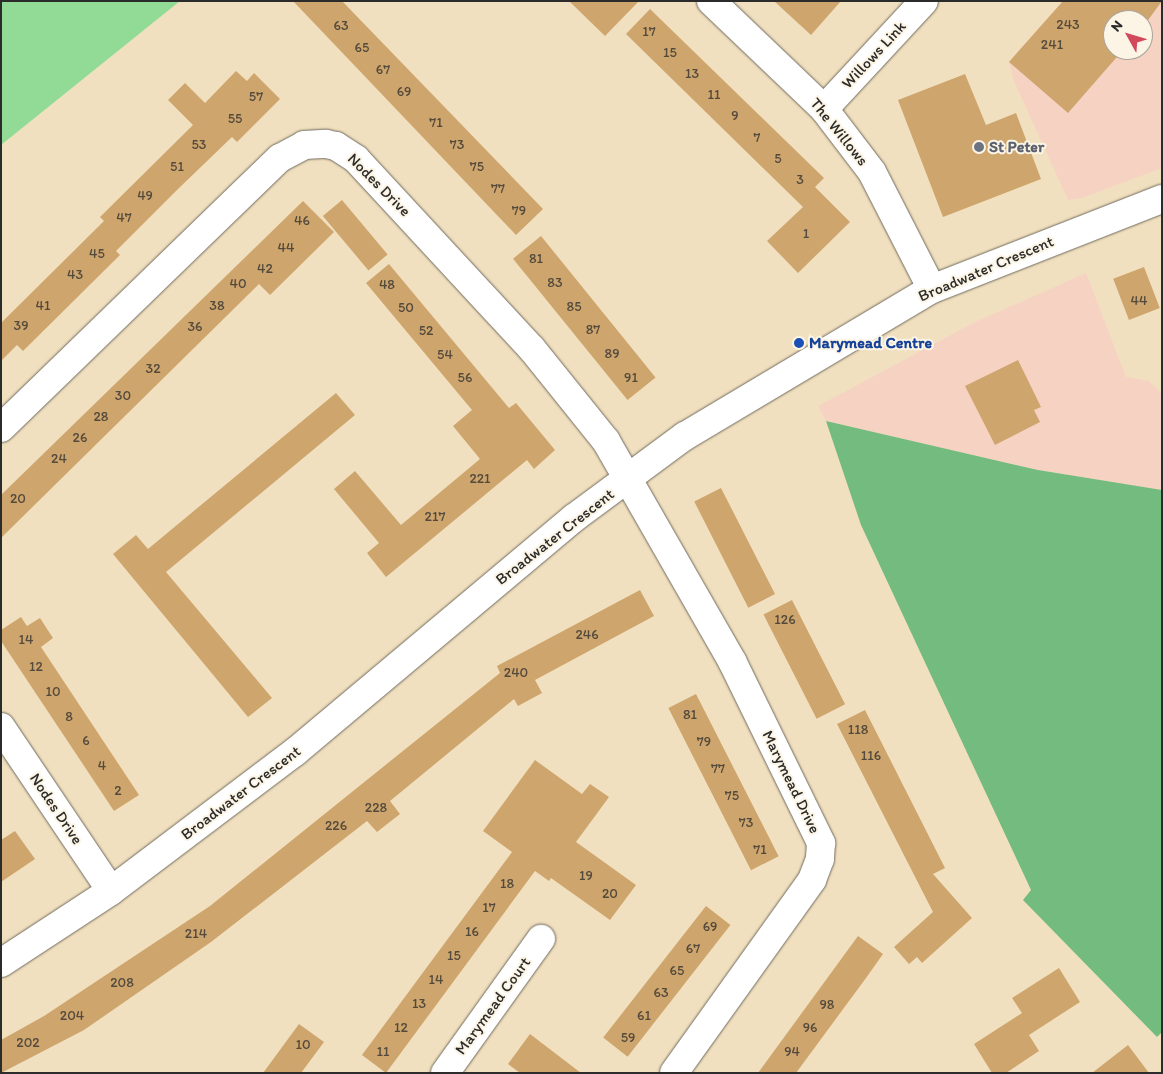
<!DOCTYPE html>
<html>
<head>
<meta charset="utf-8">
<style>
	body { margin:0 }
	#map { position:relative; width:1163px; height:1074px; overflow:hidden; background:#f1e0bf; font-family:Itim,sans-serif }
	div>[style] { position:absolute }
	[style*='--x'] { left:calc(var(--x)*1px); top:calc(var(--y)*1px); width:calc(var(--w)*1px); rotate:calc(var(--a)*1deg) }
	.built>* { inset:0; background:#f6d2c3 }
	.green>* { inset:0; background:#91db96 }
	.forest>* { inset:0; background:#74bb7f }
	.building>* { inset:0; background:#cea56d; transform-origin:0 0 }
	.roads { filter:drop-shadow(0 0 1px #706a5f) drop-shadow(0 0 1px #706a5f) }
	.street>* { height:28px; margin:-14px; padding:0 14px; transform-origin:14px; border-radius:14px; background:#fff }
	.secondary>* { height:28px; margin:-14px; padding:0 14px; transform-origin:14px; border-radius:14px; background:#fff }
	.dots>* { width:14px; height:14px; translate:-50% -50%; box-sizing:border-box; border:2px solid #fcf5e5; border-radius:50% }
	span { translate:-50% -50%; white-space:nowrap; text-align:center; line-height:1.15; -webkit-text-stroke:4px #fcf5e5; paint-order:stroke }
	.number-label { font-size:14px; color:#544a3c }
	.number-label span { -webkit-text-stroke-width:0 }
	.street-label { font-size:16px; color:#2b2b2b }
	.worship-label { font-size:16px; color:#5b616d; font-weight:700 }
	.left { translate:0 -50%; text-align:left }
	.transit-label { font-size:16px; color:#164399; font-weight:700 }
	.frame { position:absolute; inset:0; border:2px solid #2b2b2b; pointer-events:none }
	.north { position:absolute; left:1103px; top:10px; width:50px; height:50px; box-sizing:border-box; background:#fcf5e5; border:1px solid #a8a49b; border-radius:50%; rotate:309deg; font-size:14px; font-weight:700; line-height:20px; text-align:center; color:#2b2b2b }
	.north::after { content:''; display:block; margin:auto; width:18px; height:22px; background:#d1495b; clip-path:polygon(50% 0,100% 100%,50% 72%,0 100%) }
</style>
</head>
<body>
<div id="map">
	<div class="built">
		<div style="clip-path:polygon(evenodd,1063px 1px,1162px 1px,1162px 168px,1082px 198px,1068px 200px,1014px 81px,1009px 62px,1063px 1px,1113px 20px,1143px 20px,1143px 50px,1113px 50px,1113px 20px)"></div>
		<div style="clip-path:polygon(1086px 273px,1126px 377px,1149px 381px,1162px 394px,1162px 490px,1038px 470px,826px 421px,818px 406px,973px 323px)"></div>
	</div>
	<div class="green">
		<div style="clip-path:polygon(1px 1px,180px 1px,1px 145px)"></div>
	</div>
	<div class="forest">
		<div style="clip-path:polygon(826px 421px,1038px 470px,1162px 490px,1162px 1032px,1157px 1037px,1023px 900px,1031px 890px,861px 525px)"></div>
	</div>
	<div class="building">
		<div style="clip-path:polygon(293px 1px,342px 1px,543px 209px,516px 235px)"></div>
		<div style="clip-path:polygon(569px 1px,639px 1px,605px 36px)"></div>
		<div style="clip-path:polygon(774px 1px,841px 1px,811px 35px)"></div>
		<div style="clip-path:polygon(1063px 1px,1162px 1px,1143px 27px,1143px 20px,1113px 20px,1113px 50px,1123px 50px,1068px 113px,1009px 62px)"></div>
		<div style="clip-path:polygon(650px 9px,824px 178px,815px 187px,850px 222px,798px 273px,767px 241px,803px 207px,626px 34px)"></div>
		<div style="clip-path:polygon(236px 71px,247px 81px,254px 73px,280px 99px,237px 142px,232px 137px,178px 189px,116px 251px,120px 255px,23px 351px,17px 345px,1px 361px,1px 323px,104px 221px,100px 217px,193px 125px,168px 100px,185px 83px,205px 103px)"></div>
		<div style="clip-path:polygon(965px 74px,986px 125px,1016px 113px,1041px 179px,943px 217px,898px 100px)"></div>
		<div style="left:342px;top:200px;width:71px;height:25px;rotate:50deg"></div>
		<div style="clip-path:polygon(303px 201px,334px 232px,270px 295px,259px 284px,1px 538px,1px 495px)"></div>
		<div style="left:541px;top:236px;width:182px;height:36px;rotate:51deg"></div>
		<div style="clip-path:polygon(389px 264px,509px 408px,516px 403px,555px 450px,534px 469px,527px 460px,386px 577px,367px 553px,379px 543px,334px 489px,355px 471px,401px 525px,480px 459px,453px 426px,472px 410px,366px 283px)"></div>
		<div style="left:1144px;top:267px;width:44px;height:33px;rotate:69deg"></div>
		<div style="clip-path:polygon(1018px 360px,1041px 407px,1034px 410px,1040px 422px,995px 445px,965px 386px)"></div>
		<div style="clip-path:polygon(336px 393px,355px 415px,166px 572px,272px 698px,248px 717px,113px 554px,136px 535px,148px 549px)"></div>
		<div style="left:721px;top:488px;width:119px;height:30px;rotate:63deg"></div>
		<div style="clip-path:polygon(640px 590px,654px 616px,535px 680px,542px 693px,518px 706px,514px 699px,390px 801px,400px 814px,377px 832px,367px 821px,211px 942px,84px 1030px,1px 1073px,1px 1040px,44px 1016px,210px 906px,500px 673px,497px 666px)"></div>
		<div style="left:792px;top:600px;width:117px;height:32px;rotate:63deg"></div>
		<div style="clip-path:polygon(21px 617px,27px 626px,40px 618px,53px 638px,41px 647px,139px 795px,114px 811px,1px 641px,1px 630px)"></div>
		<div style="left:696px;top:694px;width:182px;height:31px;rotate:63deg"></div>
		<div style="clip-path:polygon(865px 710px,945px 868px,933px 874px,972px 918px,922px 963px,917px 957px,909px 964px,894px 947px,933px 912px,837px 724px)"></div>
		<div style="clip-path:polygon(535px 760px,582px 794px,590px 784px,609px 797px,576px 842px,636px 885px,610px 920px,551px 878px,549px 881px,535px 871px,386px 1073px,362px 1055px,512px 852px,483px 831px)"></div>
		<div style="clip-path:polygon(15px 831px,35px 859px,1px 882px,1px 840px)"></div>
		<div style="left:706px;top:906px;width:31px;height:167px;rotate:38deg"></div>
		<div style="clip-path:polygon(858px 936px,883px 954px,866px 978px,796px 1073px,758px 1073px)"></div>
		<div style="clip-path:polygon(1059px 968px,1080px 1002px,1029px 1035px,1039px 1051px,1006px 1073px,992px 1073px,974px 1044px,1022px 1013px,1012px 998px)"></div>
		<div style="clip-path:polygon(299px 1024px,324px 1042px,301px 1073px,263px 1073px)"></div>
		<div style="clip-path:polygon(530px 1034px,581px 1073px,520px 1073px,508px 1064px)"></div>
		<div style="clip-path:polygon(1128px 1045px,1149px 1073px,1092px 1073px)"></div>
	</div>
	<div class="roads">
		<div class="street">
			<div style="--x:711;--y:1;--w:156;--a:43.7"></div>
			<div style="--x:824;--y:109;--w:79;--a:52.7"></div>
			<div style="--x:872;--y:172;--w:131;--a:62.9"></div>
			<div style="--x:824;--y:109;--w:147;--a:-47.2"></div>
			<div style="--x:1;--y:428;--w:388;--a:-44.1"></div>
			<div style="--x:280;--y:158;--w:27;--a:-28"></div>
			<div style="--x:304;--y:145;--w:22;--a:-3"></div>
			<div style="--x:326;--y:144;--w:10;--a:11"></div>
			<div style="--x:336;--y:146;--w:24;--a:33"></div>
			<div style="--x:356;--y:159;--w:259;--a:47.2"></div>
			<div style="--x:532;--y:349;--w:118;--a:51.2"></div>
			<div style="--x:606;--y:441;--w:254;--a:60.2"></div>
			<div style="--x:732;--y:661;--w:203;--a:63.9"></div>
			<div style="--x:821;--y:843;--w:16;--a:94"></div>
			<div style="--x:820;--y:859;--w:22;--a:111"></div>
			<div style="--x:812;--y:880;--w:237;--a:125.6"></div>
			<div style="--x:1;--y:727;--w:197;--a:56.1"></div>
			<div style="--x:445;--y:1073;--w:165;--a:-54.4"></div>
		</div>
		<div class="secondary">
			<div style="--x:1;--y:963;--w:131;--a:-33.2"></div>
			<div style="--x:111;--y:891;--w:231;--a:-37.1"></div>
			<div style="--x:295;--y:752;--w:364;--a:-40"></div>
			<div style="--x:574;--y:518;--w:138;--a:-36.5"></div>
			<div style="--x:685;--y:436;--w:287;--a:-30.8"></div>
			<div style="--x:932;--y:289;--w:247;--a:-21.4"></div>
		</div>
	</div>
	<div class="dots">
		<div style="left:979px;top:147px;background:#6b7280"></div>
		<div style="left:799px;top:343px;background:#1a4fb4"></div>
	</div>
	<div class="number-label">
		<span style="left:1068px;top:25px">243</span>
		<span style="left:341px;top:26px">63</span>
		<span style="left:649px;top:32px">17</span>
		<span style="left:1052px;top:45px">241</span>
		<span style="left:362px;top:48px">65</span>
		<span style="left:670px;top:53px">15</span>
		<span style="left:383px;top:70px">67</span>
		<span style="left:692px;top:74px">13</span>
		<span style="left:404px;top:92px">69</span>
		<span style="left:714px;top:95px">11</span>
		<span style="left:256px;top:97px">57</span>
		<span style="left:735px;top:116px">9</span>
		<span style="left:235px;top:119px">55</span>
		<span style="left:436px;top:123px">71</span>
		<span style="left:757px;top:138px">7</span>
		<span style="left:199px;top:145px">53</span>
		<span style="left:457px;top:145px">73</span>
		<span style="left:778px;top:159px">5</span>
		<span style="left:177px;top:167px">51</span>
		<span style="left:477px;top:167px">75</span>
		<span style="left:800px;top:180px">3</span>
		<span style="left:498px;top:189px">77</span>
		<span style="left:145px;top:196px">49</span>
		<span style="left:519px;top:211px">79</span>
		<span style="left:124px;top:218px">47</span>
		<span style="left:302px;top:221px">46</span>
		<span style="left:806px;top:234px">1</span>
		<span style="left:286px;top:248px">44</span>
		<span style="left:97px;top:254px">45</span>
		<span style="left:536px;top:259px">81</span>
		<span style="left:265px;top:269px">42</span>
		<span style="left:75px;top:275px">43</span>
		<span style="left:555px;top:283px">83</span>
		<span style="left:238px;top:284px">40</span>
		<span style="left:387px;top:285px">48</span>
		<span style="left:1139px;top:301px">44</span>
		<span style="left:43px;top:306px">41</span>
		<span style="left:217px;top:306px">38</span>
		<span style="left:574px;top:307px">85</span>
		<span style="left:406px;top:308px">50</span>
		<span style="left:21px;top:326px">39</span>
		<span style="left:195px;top:327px">36</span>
		<span style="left:593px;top:330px">87</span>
		<span style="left:426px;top:331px">52</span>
		<span style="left:612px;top:354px">89</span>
		<span style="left:445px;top:355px">54</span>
		<span style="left:153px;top:369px">32</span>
		<span style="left:465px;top:378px">56</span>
		<span style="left:631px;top:378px">91</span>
		<span style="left:123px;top:396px">30</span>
		<span style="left:101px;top:417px">28</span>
		<span style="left:80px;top:438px">26</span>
		<span style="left:59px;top:459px">24</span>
		<span style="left:480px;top:479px">221</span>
		<span style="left:18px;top:499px">20</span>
		<span style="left:435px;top:517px">217</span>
		<span style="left:785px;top:620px">126</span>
		<span style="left:587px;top:635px">246</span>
		<span style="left:26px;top:640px">14</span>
		<span style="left:36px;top:667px">12</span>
		<span style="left:516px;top:673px">240</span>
		<span style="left:53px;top:692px">10</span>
		<span style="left:690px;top:715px">81</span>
		<span style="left:69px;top:717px">8</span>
		<span style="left:858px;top:730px">118</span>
		<span style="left:86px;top:741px">6</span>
		<span style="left:704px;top:742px">79</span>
		<span style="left:871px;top:756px">116</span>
		<span style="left:102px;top:766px">4</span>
		<span style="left:718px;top:769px">77</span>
		<span style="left:118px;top:791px">2</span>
		<span style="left:732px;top:796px">75</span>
		<span style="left:376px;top:808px">228</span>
		<span style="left:746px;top:823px">73</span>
		<span style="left:336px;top:826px">226</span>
		<span style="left:760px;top:850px">71</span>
		<span style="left:586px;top:876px">19</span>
		<span style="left:507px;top:884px">18</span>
		<span style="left:610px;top:894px">20</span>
		<span style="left:489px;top:908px">17</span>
		<span style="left:710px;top:927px">69</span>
		<span style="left:472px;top:932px">16</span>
		<span style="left:196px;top:934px">214</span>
		<span style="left:693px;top:949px">67</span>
		<span style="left:454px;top:956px">15</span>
		<span style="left:677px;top:971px">65</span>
		<span style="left:436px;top:980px">14</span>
		<span style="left:122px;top:983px">208</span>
		<span style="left:661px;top:993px">63</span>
		<span style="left:419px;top:1004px">13</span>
		<span style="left:827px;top:1005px">98</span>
		<span style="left:72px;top:1016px">204</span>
		<span style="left:644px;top:1016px">61</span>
		<span style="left:401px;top:1028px">12</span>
		<span style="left:810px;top:1028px">96</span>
		<span style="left:628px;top:1038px">59</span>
		<span style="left:28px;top:1043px">202</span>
		<span style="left:303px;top:1045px">10</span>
		<span style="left:383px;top:1052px">11</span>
		<span style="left:792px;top:1052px">94</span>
	</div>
	<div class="street-label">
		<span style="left:874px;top:55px;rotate:-47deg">Willows Link</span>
		<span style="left:839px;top:132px;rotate:51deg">The Willows</span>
		<span style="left:379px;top:185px;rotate:45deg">Nodes Drive</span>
		<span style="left:986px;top:269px;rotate:-23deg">Broadwater Crescent</span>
		<span style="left:555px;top:537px;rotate:-38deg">Broadwater Crescent</span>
		<span style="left:791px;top:782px;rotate:64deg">Marymead Drive</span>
		<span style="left:241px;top:793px;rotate:-37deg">Broadwater Crescent</span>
		<span style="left:56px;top:809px;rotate:56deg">Nodes Drive</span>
		<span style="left:493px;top:1006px;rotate:-54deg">Marymead Court</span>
	</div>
	<div class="worship-label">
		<span class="left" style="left:989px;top:147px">St Peter</span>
	</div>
	<div class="transit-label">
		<span class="left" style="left:809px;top:343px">Marymead Centre</span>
	</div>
	<div class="frame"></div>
	<div class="north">N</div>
</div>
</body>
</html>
